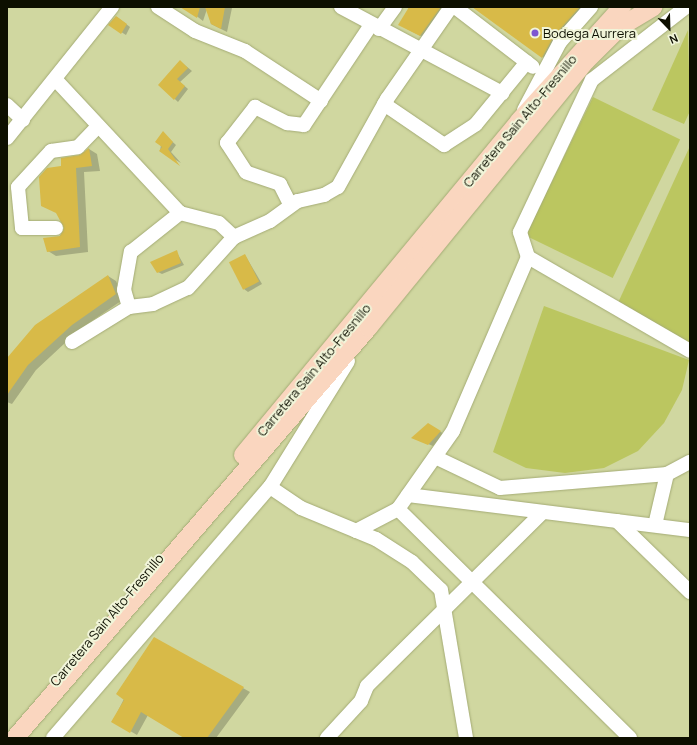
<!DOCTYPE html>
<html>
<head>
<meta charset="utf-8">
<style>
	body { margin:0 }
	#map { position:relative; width:697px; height:745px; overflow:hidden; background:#d0d7a0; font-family:Manrope,sans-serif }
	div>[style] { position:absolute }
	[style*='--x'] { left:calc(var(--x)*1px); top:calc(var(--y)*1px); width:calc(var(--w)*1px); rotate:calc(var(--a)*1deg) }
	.green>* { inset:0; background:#bbc660; transform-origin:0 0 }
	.shadow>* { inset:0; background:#0003 }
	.building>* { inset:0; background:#d8ba48; transform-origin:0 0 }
	.roads { filter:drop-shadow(0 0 1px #a4ab75) drop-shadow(0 0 1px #a4ab75) }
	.minor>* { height:14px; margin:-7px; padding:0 7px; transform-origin:7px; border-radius:7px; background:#fff }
	.major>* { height:18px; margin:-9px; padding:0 9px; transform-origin:9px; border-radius:9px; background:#fad6bf }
	.dots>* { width:11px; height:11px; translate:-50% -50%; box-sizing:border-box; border:2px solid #f1f5d9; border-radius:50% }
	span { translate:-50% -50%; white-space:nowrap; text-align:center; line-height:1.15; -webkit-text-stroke:4px #f1f5d9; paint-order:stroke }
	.poi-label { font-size:13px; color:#0d0f00 }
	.left { translate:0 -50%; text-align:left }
	.street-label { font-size:13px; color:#0d0f00 }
	.frame { position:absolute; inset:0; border:8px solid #0d0f00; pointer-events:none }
	.north { position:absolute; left:649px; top:8px; width:40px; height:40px; -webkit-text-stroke:3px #f1f5d9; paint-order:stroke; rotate:157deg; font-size:11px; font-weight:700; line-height:16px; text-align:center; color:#0d0f00 }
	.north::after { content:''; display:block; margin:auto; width:14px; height:18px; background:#0d0f00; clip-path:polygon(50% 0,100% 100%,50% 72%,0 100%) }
</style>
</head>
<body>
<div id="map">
	<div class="green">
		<div style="clip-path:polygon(688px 30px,690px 111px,684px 124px,652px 110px)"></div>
		<div style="left:593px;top:97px;width:97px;height:154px;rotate:26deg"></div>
		<div style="clip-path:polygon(690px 146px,690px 345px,617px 305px)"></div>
		<div style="clip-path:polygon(544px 306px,689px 360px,682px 390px,664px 423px,638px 451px,604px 468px,565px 473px,526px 468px,493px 452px)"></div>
	</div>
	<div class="shadow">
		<div style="clip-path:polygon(185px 7px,232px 8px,227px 32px,211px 24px,207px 9px,203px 21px)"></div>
		<div style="clip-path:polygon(410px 7px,452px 7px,429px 40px,407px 29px)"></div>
		<div style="clip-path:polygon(474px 7px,589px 7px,550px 62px)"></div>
		<div style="clip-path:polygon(117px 17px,130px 27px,126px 35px,110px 25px)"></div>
		<div style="clip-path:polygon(180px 61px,192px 71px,180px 82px,188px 89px,178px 102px,160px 85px)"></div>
		<div style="clip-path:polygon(163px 133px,176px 145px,171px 152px,181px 163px,160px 151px)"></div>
		<div style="clip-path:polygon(89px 149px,97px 154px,100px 171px,84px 172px,88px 252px,56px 256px,48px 251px,66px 228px,62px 167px)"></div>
		<div style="clip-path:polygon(176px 251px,184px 265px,162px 274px,158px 272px)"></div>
		<div style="clip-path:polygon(245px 255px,262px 284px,248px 292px,244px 289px)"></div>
		<div style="clip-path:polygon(108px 276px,116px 281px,124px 299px,80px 329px,36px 370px,12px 404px,7px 402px,7px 360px)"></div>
		<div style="clip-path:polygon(428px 424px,444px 434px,433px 446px,416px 439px)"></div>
		<div style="clip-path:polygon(154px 638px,250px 692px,216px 738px,186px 738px,148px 715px,137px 735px,113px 721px)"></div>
	</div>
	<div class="building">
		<div style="clip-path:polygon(180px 7px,200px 7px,197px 18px)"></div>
		<div style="clip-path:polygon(205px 7px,225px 7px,221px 29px,211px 24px)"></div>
		<div style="clip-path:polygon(409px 7px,441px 7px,420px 36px,398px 25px)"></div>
		<div style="clip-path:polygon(472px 7px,580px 7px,554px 36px,542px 58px)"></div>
		<div style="clip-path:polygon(116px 16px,127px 24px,121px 34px,108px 25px)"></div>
		<div style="clip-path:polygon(180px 60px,188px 68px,177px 79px,185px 86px,174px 100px,158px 85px)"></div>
		<div style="clip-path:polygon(163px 131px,173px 142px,168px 149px,180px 166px,159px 151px,162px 147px,155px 142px)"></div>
		<div style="clip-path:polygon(89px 148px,92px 166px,76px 168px,80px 247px,47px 252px,43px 238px,60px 236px,64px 228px,56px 213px,41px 206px,39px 177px,47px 168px,61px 166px,61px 158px,80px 155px)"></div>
		<div style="clip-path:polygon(177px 250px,181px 263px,157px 273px,150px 262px)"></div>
		<div style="left:245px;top:254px;width:31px;height:18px;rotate:63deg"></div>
		<div style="clip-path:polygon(108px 275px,116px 294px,72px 325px,28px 365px,7px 395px,7px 358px,35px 325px)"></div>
		<div style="clip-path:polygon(428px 423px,441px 431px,428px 445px,411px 438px)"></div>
		<div style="clip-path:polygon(154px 637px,244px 687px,207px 738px,184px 738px,141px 712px,130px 733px,111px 722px,124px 700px,116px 694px)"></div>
	</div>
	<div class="roads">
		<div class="minor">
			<div style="--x:158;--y:7;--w:44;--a:33"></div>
			<div style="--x:195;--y:31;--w:54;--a:21.8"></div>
			<div style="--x:245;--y:51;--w:91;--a:33.3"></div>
			<div style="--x:341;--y:7;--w:183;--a:28.1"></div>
			<div style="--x:455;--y:7;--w:98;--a:37.6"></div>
			<div style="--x:379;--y:29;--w:27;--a:-54"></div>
			<div style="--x:55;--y:79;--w:183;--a:47"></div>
			<div style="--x:180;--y:213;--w:40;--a:14.4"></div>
			<div style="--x:219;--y:223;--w:21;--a:43"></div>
			<div style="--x:384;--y:104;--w:73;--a:34.3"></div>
			<div style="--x:444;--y:145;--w:38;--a:-33"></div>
			<div style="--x:476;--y:124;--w:80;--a:-50.6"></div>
			<div style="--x:7;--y:105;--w:22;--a:43"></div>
			<div style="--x:524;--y:110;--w:77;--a:-62.1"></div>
			<div style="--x:560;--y:42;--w:47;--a:-48.5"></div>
			<div style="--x:7;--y:138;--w:168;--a:-51.3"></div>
			<div style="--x:290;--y:204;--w:22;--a:-117"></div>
			<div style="--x:280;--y:184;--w:36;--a:-161"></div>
			<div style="--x:246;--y:172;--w:35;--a:-123"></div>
			<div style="--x:227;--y:143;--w:46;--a:-52.1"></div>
			<div style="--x:255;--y:107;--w:36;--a:27"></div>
			<div style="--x:287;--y:123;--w:17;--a:7"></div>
			<div style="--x:304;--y:125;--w:120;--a:-56.2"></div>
			<div style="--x:56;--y:228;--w:34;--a:180"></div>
			<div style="--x:22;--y:228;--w:41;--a:-95.6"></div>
			<div style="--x:18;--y:187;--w:49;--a:-47.5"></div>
			<div style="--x:51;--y:151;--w:27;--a:-8"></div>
			<div style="--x:78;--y:147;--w:29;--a:-46"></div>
			<div style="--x:528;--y:257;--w:187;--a:30.1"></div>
			<div style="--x:129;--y:307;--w:18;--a:-106"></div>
			<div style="--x:124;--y:290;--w:39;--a:-80"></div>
			<div style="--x:131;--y:252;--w:63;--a:-38.5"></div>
			<div style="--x:72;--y:342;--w:67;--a:-31.6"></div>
			<div style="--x:129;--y:307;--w:24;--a:-7"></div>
			<div style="--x:153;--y:304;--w:38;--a:-25"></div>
			<div style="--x:188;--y:288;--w:69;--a:-48"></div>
			<div style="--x:234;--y:237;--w:39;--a:-24"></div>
			<div style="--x:270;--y:221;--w:34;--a:-36"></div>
			<div style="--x:298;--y:201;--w:27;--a:-13"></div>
			<div style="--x:324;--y:195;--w:16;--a:-30"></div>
			<div style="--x:338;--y:187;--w:101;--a:-60.9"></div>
			<div style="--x:387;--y:99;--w:112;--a:-55.2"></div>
			<div style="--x:435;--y:457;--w:72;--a:25.5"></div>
			<div style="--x:500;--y:488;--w:168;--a:-4.8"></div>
			<div style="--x:270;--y:487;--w:37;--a:34"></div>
			<div style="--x:301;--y:508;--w:81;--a:22.5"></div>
			<div style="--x:376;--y:539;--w:43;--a:32.6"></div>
			<div style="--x:412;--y:562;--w:40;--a:44"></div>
			<div style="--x:441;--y:590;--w:150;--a:80.4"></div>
			<div style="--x:408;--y:495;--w:284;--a:7.1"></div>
			<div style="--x:398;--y:509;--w:326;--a:44.6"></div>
			<div style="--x:617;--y:521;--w:102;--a:44.2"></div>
			<div style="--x:655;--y:525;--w:52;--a:-76.8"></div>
			<div style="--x:667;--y:474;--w:26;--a:-28"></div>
			<div style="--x:356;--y:531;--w:47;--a:-27.6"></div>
			<div style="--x:398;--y:509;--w:95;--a:-54.8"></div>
			<div style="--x:453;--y:431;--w:189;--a:-66.7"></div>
			<div style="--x:528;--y:257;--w:26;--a:-108"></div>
			<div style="--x:520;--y:232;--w:168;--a:-64.7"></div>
			<div style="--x:592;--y:80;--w:119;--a:-37.8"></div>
			<div style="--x:53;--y:738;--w:332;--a:-49.2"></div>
			<div style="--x:270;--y:487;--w:148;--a:-58.2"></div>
			<div style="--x:327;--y:738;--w:50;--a:-47.4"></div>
			<div style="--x:361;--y:701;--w:16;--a:-68"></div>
			<div style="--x:367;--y:686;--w:247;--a:-44.7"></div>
		</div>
		<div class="major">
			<div style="--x:243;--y:455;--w:433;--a:-50.4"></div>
			<div style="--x:519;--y:121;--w:154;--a:-47.9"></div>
			<div style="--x:15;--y:738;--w:541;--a:-49.27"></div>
			<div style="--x:368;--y:328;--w:345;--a:-50.8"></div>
			<div style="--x:586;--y:61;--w:48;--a:-45"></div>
			<div style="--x:620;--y:27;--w:39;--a:-31"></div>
		</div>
	</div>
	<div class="dots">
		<div style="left:535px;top:33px;background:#7d57d0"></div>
	</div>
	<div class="poi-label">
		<span class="left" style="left:543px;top:33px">Bodega Aurrera</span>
	</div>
	<div class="street-label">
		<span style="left:520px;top:121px;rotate:-50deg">Carretera Sain Alto-Fresnillo</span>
		<span style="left:314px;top:370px;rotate:-50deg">Carretera Sain Alto-Fresnillo</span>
		<span style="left:107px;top:620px;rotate:-50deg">Carretera Sain Alto-Fresnillo</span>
	</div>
	<div class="frame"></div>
	<div class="north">N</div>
</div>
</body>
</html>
